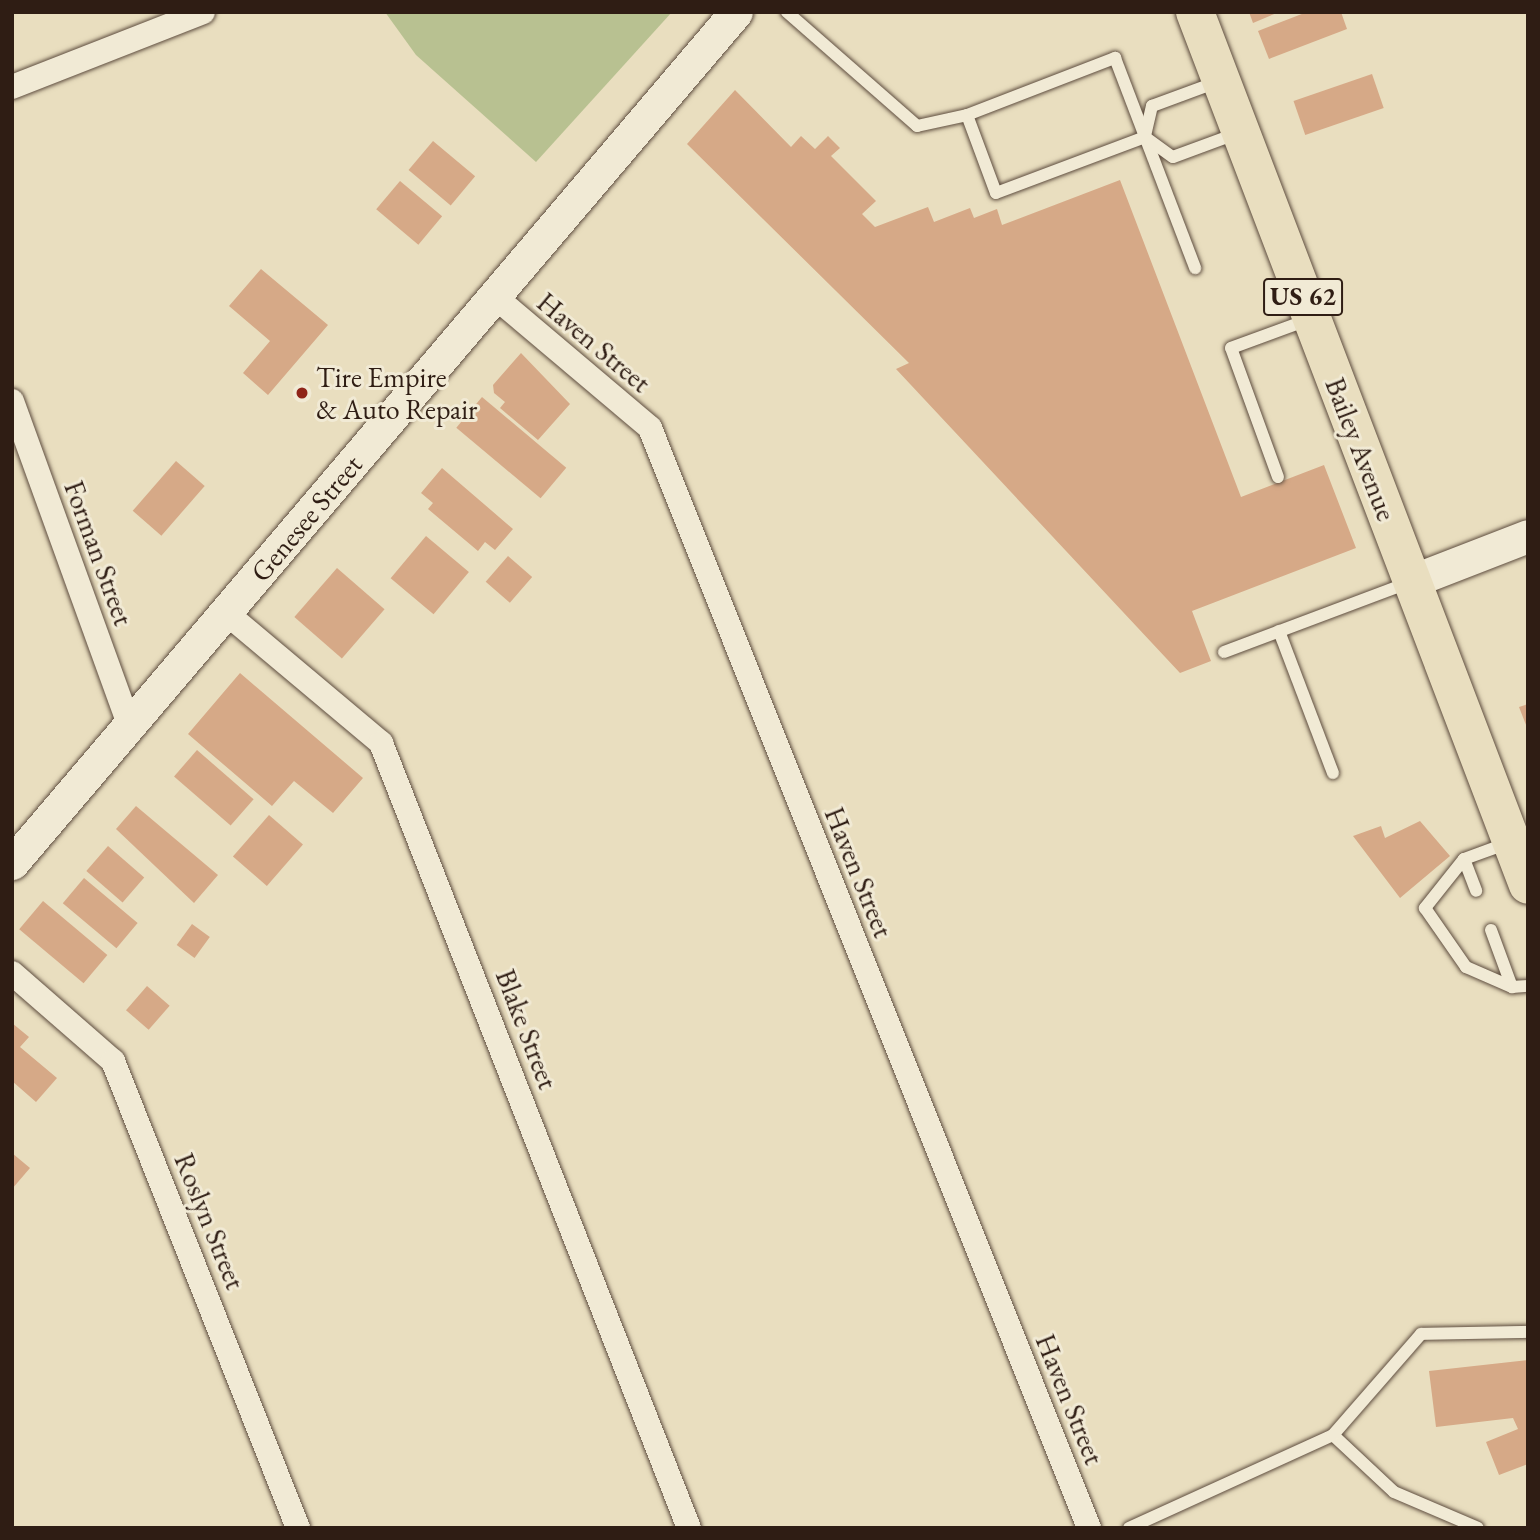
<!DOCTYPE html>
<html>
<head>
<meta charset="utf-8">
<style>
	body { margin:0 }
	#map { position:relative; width:1540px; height:1540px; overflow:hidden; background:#e9debf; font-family:"EB Garamond",serif }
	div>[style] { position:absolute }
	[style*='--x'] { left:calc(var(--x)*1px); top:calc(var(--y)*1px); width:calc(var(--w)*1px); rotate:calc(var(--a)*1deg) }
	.green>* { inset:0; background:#b8c191 }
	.building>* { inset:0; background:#d6a987; transform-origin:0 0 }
	.roads { filter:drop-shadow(0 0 2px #5e4d3f) drop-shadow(0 0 2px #5e4d3f) }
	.lane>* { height:12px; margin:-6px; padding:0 6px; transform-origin:6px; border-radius:6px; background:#f1ead5 }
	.street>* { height:24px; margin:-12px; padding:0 12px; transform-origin:12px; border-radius:12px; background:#f1ead5 }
	.secondary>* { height:33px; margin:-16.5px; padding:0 16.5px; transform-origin:16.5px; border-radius:16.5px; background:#f1ead5 }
	.primary>* { height:38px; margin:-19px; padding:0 19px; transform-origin:19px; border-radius:19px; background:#e9debf }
	.dots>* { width:19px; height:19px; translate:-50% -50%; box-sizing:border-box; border:4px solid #f1ead5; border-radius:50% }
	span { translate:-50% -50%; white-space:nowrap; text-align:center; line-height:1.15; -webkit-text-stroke:6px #f1ead5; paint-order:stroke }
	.shield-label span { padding:2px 5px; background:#f1ead5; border:2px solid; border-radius:5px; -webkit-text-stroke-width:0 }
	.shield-label { font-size:26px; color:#2f1d14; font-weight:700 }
	.street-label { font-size:28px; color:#2f1d14 }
	.poi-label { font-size:28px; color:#2f1d14 }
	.left { translate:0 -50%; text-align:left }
	.frame { position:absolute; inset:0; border:14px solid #2f1d14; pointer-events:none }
</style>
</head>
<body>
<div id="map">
	<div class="green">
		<div style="clip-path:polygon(385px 12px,672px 12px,536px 162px,416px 55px)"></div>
	</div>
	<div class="building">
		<div style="clip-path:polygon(1249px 12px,1279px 12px,1253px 23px)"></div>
		<div style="clip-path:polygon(1307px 12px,1341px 12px,1347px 29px,1269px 59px,1258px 31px)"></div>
		<div style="left:1372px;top:74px;width:36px;height:83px;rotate:71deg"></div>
		<div style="clip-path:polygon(735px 90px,791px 147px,801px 136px,815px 149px,828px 136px,840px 148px,831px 156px,876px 201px,862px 214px,875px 227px,928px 207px,934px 222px,970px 208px,974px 218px,997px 209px,1002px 225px,1120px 180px,1241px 497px,1324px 465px,1356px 548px,1192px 611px,1211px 661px,1180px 673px,896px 369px,909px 363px,687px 144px)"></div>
		<div style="left:433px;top:141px;width:55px;height:38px;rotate:40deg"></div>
		<div style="left:400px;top:181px;width:55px;height:37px;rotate:40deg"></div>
		<div style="clip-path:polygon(261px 269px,328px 325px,268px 395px,243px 373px,270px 341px,229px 306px)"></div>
		<div style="clip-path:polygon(521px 353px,570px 404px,538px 440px,500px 408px,505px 402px,494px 393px,493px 385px)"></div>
		<div style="left:482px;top:397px;width:110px;height:40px;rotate:40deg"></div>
		<div style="left:176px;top:461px;width:38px;height:66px;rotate:41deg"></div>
		<div style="clip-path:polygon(442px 468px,513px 529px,495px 550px,485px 542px,478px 551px,428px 509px,433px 503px,421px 493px)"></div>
		<div style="left:426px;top:536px;width:56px;height:55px;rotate:40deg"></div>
		<div style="left:508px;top:556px;width:32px;height:34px;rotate:41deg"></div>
		<div style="left:337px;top:568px;width:63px;height:65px;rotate:41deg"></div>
		<div style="clip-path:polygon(240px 673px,363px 778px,333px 813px,294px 781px,272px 806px,188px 734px)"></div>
		<div style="clip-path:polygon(1528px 704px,1528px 730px,1519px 707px)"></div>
		<div style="left:197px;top:750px;width:75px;height:35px;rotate:41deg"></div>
		<div style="clip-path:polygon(136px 806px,218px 875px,194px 903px,116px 829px)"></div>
		<div style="left:269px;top:815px;width:45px;height:55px;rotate:41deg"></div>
		<div style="clip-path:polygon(1420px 821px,1450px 856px,1400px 898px,1353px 836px,1381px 826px,1385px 838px)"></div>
		<div style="left:108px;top:846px;width:48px;height:33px;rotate:41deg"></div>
		<div style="left:84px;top:878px;width:70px;height:33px;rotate:40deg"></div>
		<div style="left:43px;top:901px;width:84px;height:37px;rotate:40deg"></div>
		<div style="left:192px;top:924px;width:22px;height:26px;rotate:36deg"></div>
		<div style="left:147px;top:986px;width:30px;height:32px;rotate:41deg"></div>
		<div style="clip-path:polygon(12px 1023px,29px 1037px,20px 1047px,57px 1078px,36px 1102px,12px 1081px)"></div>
		<div style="clip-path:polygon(12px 1153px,30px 1168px,12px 1189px)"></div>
		<div style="clip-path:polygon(1528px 1360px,1528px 1464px,1499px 1475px,1486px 1442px,1518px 1429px,1513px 1418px,1436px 1427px,1429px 1371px)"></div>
	</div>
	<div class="roads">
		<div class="lane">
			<div style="--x:787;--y:12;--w:173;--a:41.2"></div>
			<div style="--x:917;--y:126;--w:51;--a:-12.4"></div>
			<div style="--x:967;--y:115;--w:159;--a:-21.1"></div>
			<div style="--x:1115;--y:58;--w:225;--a:69.1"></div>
			<div style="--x:967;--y:115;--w:83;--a:69.6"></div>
			<div style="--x:996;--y:193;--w:159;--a:-20.6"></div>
			<div style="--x:1145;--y:136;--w:31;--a:-77"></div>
			<div style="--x:1152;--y:106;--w:69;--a:-20.3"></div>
			<div style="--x:1145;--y:137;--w:34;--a:36"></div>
			<div style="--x:1173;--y:157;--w:69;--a:-20.3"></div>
			<div style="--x:1278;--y:477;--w:137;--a:-110"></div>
			<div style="--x:1231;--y:348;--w:81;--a:-20.2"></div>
			<div style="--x:1279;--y:631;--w:152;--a:69.2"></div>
			<div style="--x:1224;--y:652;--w:197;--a:-20.6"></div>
			<div style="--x:1508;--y:843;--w:47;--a:160"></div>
			<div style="--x:1464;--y:859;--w:63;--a:128.5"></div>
			<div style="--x:1425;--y:908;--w:72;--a:55.2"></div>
			<div style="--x:1466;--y:967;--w:50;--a:23.5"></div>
			<div style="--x:1512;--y:987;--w:16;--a:-4"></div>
			<div style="--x:1464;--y:859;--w:34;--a:69"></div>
			<div style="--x:1491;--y:930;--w:61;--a:69.8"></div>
			<div style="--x:1333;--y:1435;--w:83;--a:43.1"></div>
			<div style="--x:1394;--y:1492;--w:91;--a:23.2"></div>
			<div style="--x:1129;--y:1528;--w:224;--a:-24.5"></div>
			<div style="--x:1333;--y:1435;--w:134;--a:-48.9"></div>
			<div style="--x:1421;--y:1334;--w:107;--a:-1.1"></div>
		</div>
		<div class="street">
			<div style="--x:12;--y:87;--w:205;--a:-21.4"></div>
			<div style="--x:494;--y:296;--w:204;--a:40.2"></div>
			<div style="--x:650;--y:428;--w:1184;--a:68.24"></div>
			<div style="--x:12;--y:401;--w:344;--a:70.1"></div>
			<div style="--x:225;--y:612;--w:204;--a:40"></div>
			<div style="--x:381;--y:743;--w:843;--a:68.58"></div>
			<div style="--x:12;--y:973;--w:134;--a:41.1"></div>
			<div style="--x:113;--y:1061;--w:502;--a:68.39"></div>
		</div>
		<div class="secondary">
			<div style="--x:1412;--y:581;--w:124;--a:-21.2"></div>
			<div style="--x:12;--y:863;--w:1117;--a:-49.61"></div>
		</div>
		<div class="primary">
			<div style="--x:1195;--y:12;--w:934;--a:69.12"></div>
		</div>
	</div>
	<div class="dots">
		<div style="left:302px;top:393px;background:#8f2418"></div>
	</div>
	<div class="shield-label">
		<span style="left:1303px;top:297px">US 62</span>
	</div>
	<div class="street-label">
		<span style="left:594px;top:342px;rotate:40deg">Haven Street</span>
		<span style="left:1361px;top:449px;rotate:69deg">Bailey Avenue</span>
		<span style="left:306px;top:518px;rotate:-50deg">Genesee Street</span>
		<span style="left:99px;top:553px;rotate:70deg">Forman Street</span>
		<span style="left:859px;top:872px;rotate:68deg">Haven Street</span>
		<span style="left:527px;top:1029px;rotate:69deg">Blake Street</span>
		<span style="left:210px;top:1221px;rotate:68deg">Roslyn Street</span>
		<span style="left:1070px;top:1399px;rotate:68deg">Haven Street</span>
	</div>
	<div class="poi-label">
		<span class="left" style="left:316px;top:393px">Tire Empire<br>&amp; Auto Repair</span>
	</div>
	<div class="frame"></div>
</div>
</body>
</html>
